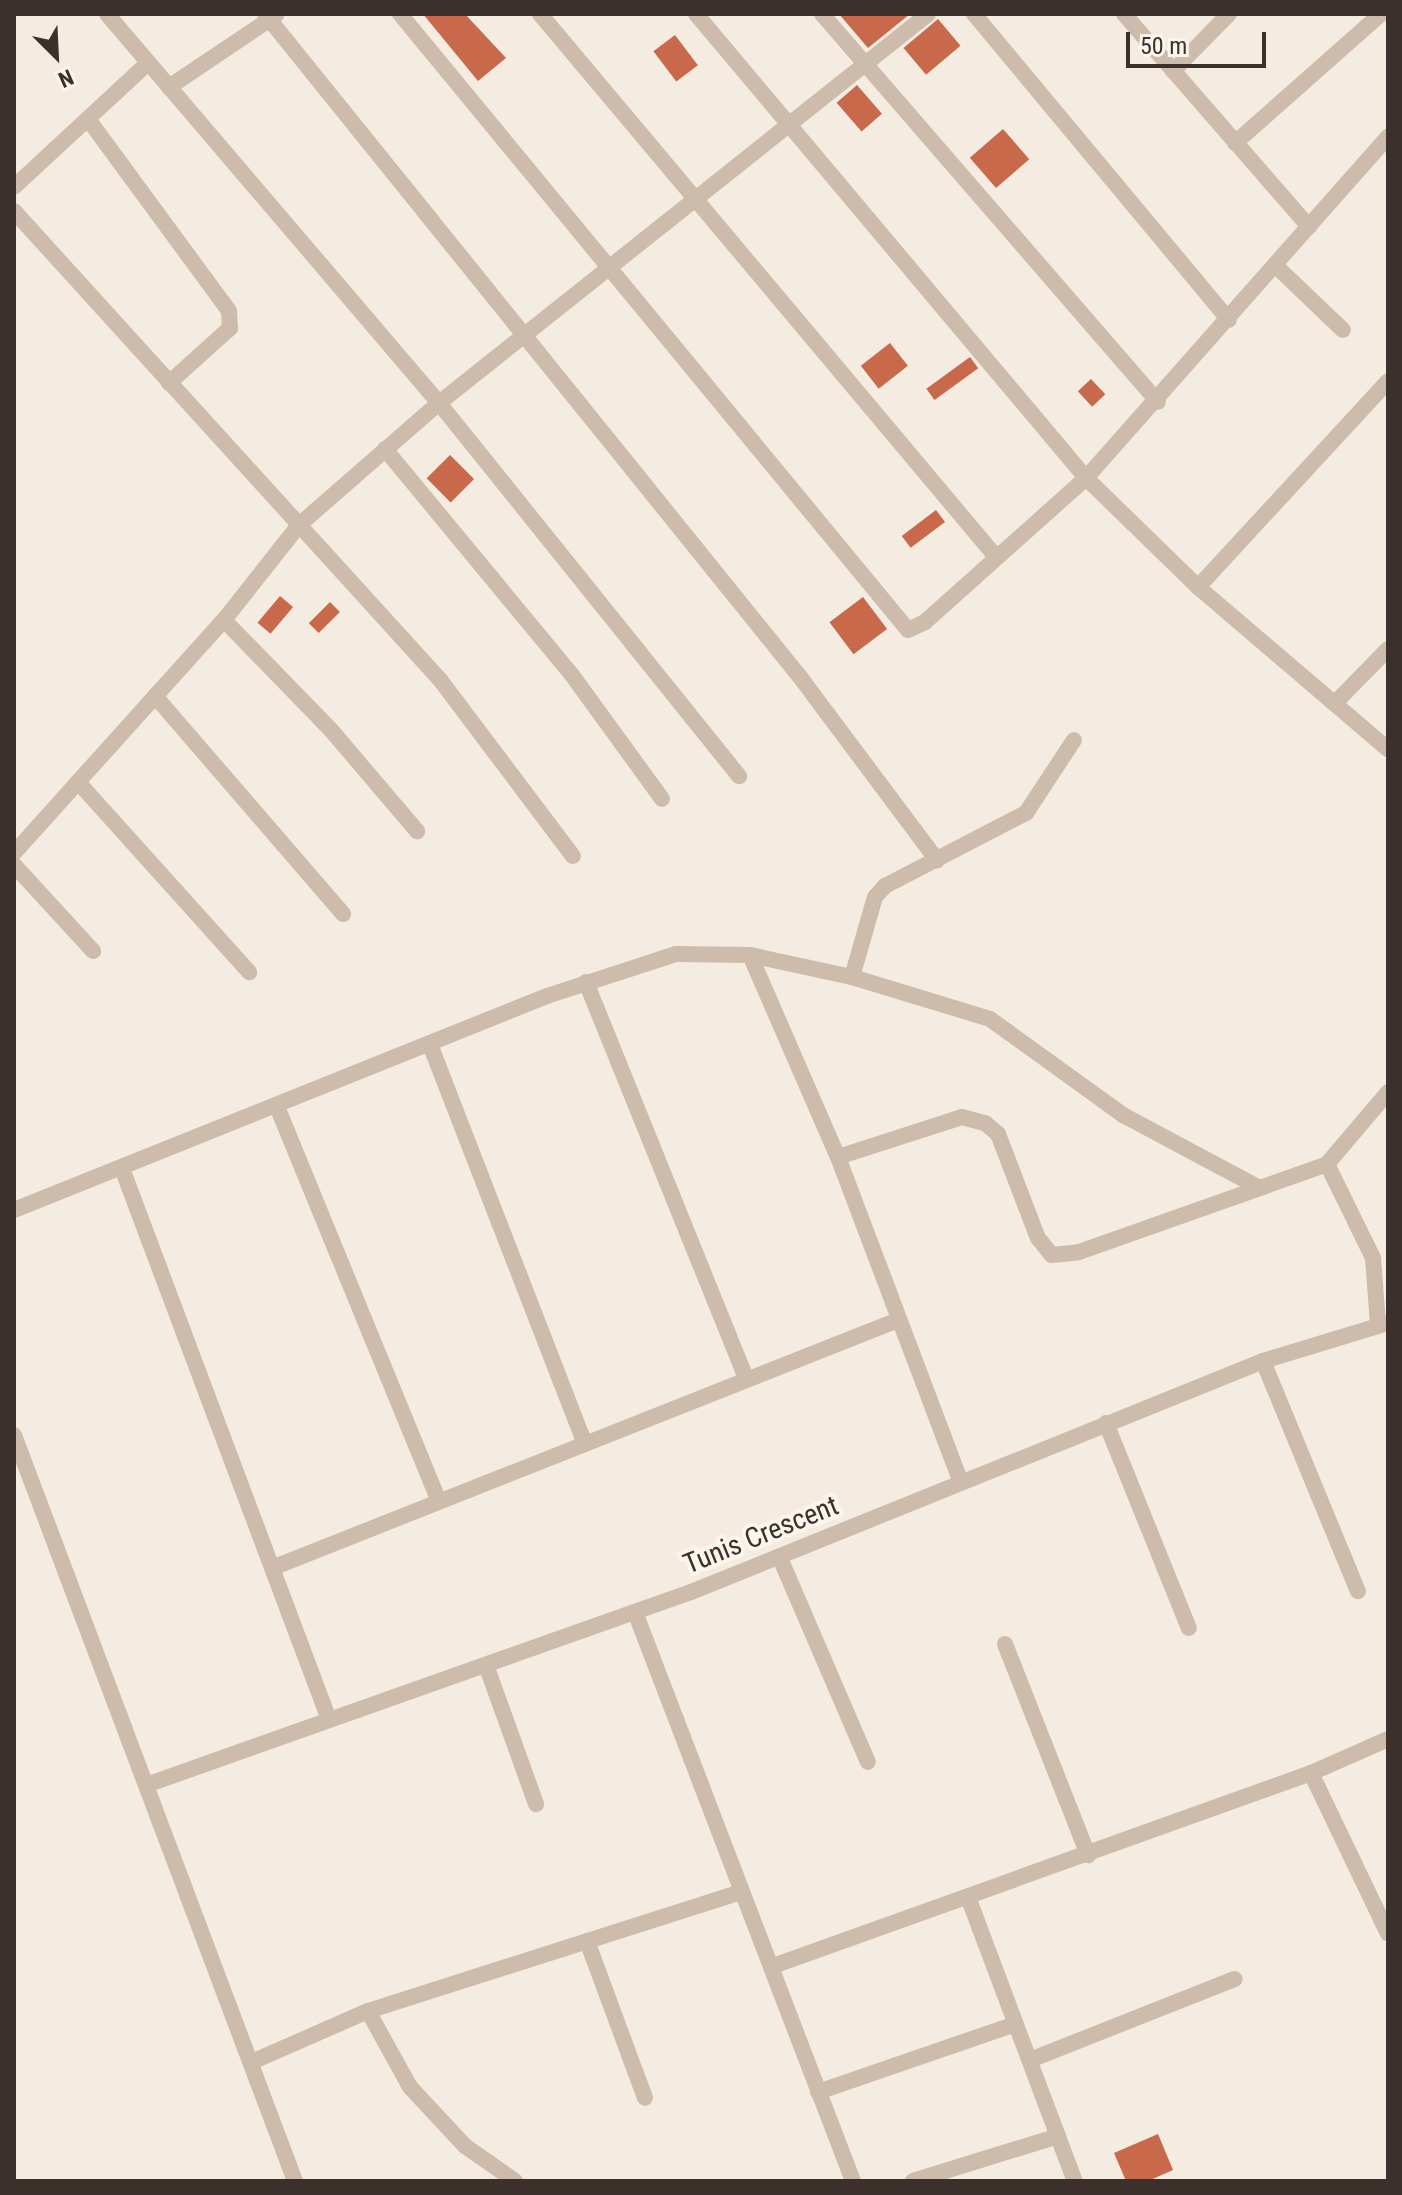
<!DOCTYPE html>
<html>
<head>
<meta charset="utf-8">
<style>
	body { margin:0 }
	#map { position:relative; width:1402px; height:2195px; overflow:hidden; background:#f4ebe1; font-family:"Roboto Condensed",sans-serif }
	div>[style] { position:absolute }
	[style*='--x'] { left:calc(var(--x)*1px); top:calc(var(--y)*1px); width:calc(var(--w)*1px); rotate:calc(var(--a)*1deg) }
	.building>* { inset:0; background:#c8694b; transform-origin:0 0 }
	.minor>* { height:16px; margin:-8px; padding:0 8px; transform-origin:8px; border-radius:8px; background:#cdbbac }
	span { translate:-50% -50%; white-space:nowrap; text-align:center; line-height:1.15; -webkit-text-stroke:8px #fbf5ee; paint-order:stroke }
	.street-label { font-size:28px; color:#3b302b }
	.frame { position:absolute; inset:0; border:16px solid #3b302b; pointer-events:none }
	.north { position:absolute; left:16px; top:16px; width:80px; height:80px; -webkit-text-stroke:6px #fbf5ee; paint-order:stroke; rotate:156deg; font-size:22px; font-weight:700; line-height:32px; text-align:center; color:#3b302b }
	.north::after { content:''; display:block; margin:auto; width:28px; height:36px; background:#3b302b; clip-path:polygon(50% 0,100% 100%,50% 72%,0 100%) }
	.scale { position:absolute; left:1126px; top:32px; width:140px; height:36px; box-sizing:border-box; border:4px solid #3b302b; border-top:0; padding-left:10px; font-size:24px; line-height:28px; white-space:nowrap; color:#3b302b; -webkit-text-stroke:6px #fbf5ee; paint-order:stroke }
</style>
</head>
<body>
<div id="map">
	<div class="building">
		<div style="clip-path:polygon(423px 14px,465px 14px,506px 58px,478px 81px)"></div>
		<div style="clip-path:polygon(839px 14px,910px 14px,868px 48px)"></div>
		<div style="left:938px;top:19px;width:35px;height:45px;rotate:50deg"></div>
		<div style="left:675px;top:35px;width:38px;height:27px;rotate:53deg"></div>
		<div style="left:857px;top:85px;width:38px;height:27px;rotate:49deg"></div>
		<div style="left:1003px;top:129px;width:40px;height:44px;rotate:49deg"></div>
		<div style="left:890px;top:343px;width:29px;height:37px;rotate:52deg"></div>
		<div style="left:970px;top:357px;width:14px;height:54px;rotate:54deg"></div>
		<div style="left:1091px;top:379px;width:21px;height:18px;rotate:47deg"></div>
		<div style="left:450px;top:455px;width:34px;height:33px;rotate:45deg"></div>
		<div style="left:936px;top:510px;width:15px;height:43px;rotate:53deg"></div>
		<div style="left:280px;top:596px;width:17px;height:35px;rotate:40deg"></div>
		<div style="left:863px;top:597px;width:40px;height:42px;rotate:53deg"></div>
		<div style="left:330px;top:602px;width:14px;height:30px;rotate:45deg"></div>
		<div style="clip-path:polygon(1158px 2134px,1173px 2170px,1148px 2181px,1126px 2181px,1114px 2153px)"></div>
	</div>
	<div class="minor">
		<div style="--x:107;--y:14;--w:511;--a:49.52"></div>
		<div style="--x:439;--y:403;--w:479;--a:51.2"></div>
		<div style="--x:265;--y:14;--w:852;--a:51.1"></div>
		<div style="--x:800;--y:677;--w:229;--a:53.2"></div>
		<div style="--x:400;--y:14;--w:798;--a:50.49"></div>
		<div style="--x:908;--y:630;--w:19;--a:-25"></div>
		<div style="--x:925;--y:622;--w:216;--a:-41.8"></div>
		<div style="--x:1086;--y:478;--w:456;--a:-48.5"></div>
		<div style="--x:540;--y:14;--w:710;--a:49.97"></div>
		<div style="--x:696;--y:14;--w:606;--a:49.95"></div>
		<div style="--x:1086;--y:478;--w:156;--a:44.2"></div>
		<div style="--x:1198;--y:587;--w:280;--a:-47.3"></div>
		<div style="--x:822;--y:14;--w:513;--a:49.11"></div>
		<div style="--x:974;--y:14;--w:398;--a:50.2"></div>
		<div style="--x:1124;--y:14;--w:282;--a:49"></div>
		<div style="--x:1173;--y:71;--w:80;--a:-45.5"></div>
		<div style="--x:169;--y:87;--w:129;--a:-33.9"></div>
		<div style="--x:88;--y:119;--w:238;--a:53.7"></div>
		<div style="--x:229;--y:311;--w:17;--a:87"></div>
		<div style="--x:230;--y:328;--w:82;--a:138"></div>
		<div style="--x:1235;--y:143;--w:195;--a:-41.5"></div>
		<div style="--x:14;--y:187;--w:183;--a:-42.8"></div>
		<div style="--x:14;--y:211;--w:635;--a:47.74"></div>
		<div style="--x:441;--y:681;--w:219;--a:53"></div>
		<div style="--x:1277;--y:267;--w:91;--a:43.7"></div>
		<div style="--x:385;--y:449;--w:293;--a:50.4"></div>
		<div style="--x:572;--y:675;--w:153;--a:54"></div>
		<div style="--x:1198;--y:587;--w:250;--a:40.5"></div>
		<div style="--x:224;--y:620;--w:153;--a:45.8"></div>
		<div style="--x:331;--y:730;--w:133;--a:49.6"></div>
		<div style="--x:155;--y:696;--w:288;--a:49.2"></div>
		<div style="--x:1336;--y:702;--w:74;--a:-45.5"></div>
		<div style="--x:78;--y:782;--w:256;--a:48"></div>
		<div style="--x:14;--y:853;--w:314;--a:-48"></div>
		<div style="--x:224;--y:620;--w:121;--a:-51.7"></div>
		<div style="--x:299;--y:525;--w:186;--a:-41.1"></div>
		<div style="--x:439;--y:403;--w:625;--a:-38.5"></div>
		<div style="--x:14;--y:865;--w:117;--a:47.4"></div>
		<div style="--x:750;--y:955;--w:220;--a:66.5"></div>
		<div style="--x:838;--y:1157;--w:347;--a:69.3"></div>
		<div style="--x:852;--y:977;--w:83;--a:-74"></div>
		<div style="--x:875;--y:897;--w:15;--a:-48"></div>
		<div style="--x:885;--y:886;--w:159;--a:-27.4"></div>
		<div style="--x:1026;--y:813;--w:87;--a:-56.7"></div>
		<div style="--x:586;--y:982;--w:427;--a:68"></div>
		<div style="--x:431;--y:1047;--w:424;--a:68.8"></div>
		<div style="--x:278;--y:1109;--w:424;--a:67.7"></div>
		<div style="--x:838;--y:1157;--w:130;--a:-17.9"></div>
		<div style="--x:962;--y:1117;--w:24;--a:15"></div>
		<div style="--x:985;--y:1123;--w:17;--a:40"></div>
		<div style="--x:998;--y:1134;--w:111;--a:69"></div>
		<div style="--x:1038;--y:1238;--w:22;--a:51"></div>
		<div style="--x:1052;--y:1255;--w:27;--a:-6"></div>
		<div style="--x:1079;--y:1252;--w:263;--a:-19.5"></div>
		<div style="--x:1327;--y:1164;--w:94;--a:-49.7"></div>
		<div style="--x:1327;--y:1164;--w:105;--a:63.9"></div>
		<div style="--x:1373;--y:1258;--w:67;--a:85.7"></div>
		<div style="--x:123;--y:1171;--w:583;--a:69.42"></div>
		<div style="--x:14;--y:1210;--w:574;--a:-21.88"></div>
		<div style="--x:547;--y:996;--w:136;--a:-18"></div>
		<div style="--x:676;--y:954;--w:74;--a:0.8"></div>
		<div style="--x:750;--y:955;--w:104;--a:12.2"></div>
		<div style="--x:852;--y:977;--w:144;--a:16.9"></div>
		<div style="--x:990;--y:1019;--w:164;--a:35.8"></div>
		<div style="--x:1123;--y:1115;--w:155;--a:28.1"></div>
		<div style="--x:1263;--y:1361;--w:249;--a:67.6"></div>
		<div style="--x:1106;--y:1423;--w:221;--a:68"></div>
		<div style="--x:14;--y:1435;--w:797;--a:69.36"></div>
		<div style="--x:780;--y:1558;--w:222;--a:66.7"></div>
		<div style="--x:272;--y:1568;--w:673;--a:-21.61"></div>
		<div style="--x:635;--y:1612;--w:609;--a:69.04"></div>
		<div style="--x:1005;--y:1644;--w:227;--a:68.5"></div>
		<div style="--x:486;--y:1665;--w:148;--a:70.2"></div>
		<div style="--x:1311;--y:1773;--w:178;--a:64.4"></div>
		<div style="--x:149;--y:1784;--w:575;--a:-19.51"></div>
		<div style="--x:691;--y:1592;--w:617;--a:-21.99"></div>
		<div style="--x:1263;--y:1361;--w:131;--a:-16.9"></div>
		<div style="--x:968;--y:1897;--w:303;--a:69.4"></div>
		<div style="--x:587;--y:1941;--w:167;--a:69.7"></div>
		<div style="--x:773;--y:1966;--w:572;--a:-19.73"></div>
		<div style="--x:1311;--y:1773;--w:84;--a:-23.8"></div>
		<div style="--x:368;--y:2011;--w:87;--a:61.1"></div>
		<div style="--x:410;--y:2087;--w:81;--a:47"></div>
		<div style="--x:465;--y:2146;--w:61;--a:35"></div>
		<div style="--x:1030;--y:2060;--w:220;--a:-21.6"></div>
		<div style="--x:254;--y:2061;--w:124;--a:-23.7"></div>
		<div style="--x:368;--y:2011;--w:392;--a:-17.7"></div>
		<div style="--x:818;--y:2092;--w:209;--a:-19"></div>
		<div style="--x:913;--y:2181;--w:152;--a:-17.2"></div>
	</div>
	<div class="street-label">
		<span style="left:761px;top:1535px;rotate:-22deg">Tunis Crescent</span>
	</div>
	<div class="frame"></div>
	<div class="north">N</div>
	<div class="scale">50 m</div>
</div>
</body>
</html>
